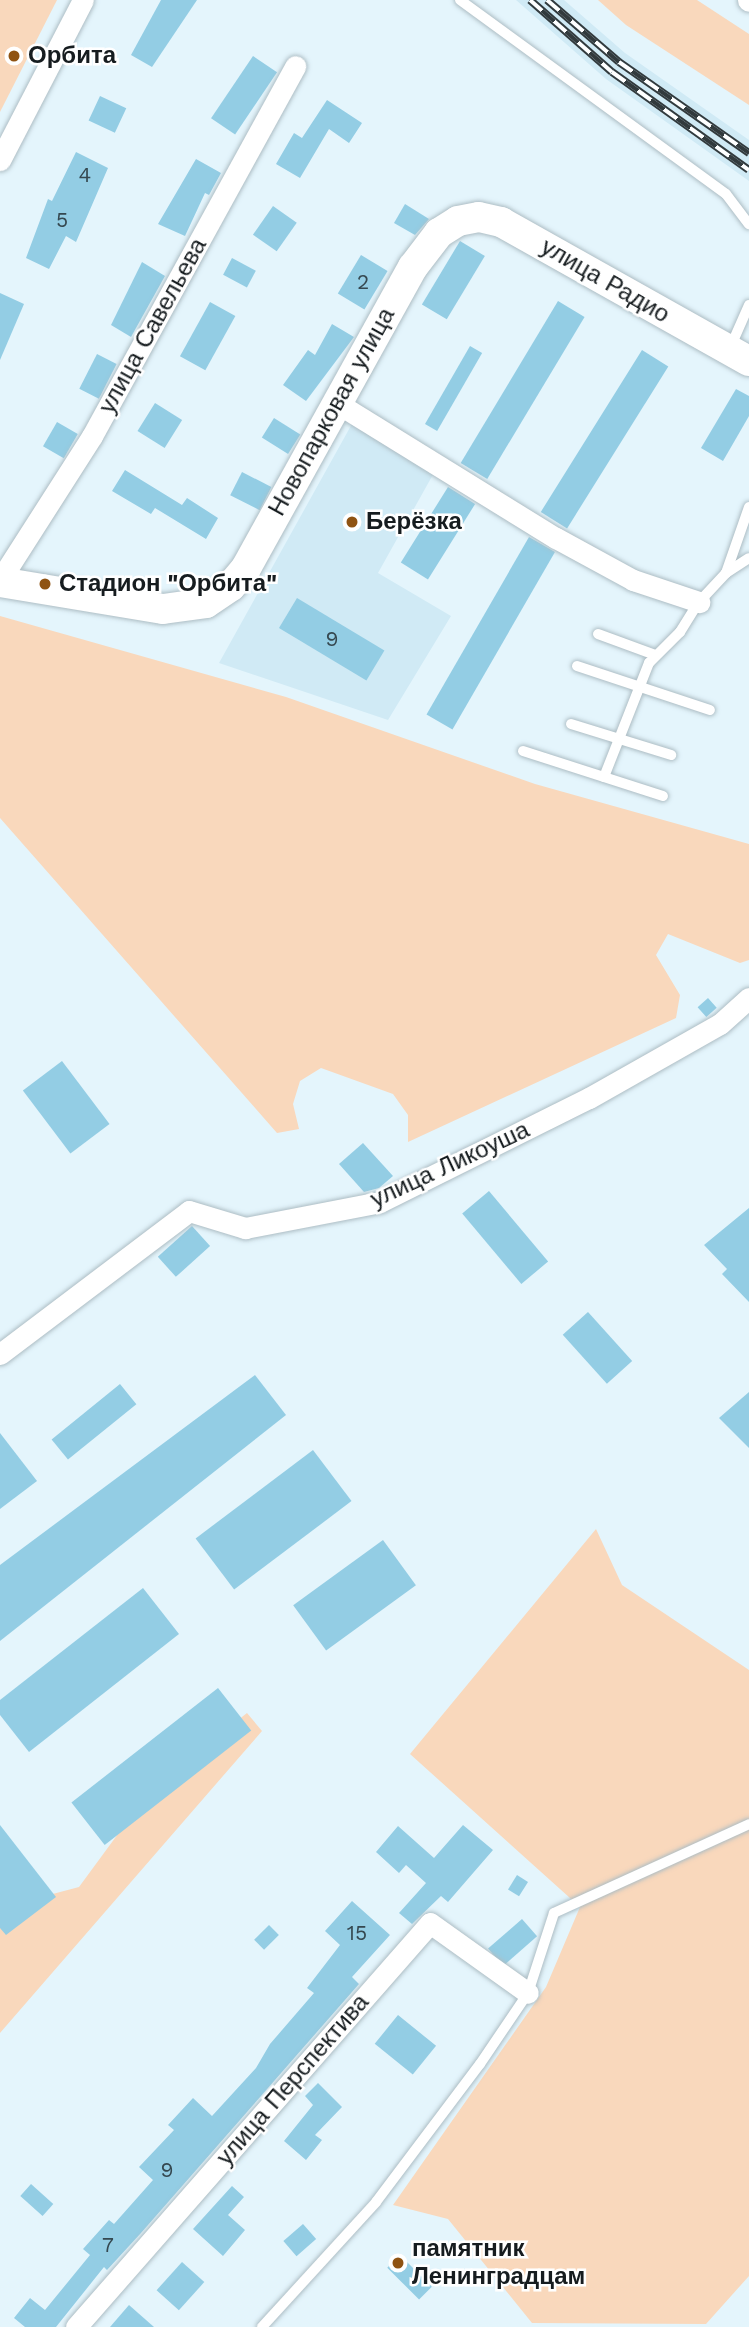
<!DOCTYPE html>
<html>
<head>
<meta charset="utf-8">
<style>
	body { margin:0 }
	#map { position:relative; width:749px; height:2327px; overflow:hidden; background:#e4f5fc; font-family:"Work Sans",sans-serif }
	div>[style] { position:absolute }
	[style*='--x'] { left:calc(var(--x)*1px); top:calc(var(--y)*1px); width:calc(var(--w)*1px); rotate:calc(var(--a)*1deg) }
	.built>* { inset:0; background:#d0eaf5 }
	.green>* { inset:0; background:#f9d8bc }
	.building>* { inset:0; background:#93cde4; transform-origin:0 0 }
	.roads { filter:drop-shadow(0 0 2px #adbdc4) drop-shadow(0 0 2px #adbdc4) }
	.lane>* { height:10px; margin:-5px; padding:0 5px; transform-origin:5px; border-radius:5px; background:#fff }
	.street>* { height:21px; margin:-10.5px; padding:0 10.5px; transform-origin:10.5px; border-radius:10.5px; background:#fff }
	.secondary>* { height:30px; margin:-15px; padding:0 15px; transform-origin:15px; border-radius:15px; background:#fff }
	.rail>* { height:8px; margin-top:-4px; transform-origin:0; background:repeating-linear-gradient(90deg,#fff 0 16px,#323a3d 0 32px); box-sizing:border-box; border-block:2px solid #323a3d }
	.dots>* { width:19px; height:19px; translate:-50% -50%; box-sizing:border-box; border:4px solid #fff; border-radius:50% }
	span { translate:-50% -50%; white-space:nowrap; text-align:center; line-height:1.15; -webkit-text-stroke:5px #fff; paint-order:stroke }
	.number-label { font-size:21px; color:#354850 }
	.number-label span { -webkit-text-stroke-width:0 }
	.poi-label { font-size:24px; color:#161c1f; font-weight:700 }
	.left { translate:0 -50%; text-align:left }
	.street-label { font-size:24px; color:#161c1f }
</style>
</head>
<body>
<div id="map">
	<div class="built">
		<div style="clip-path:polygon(516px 0,564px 0,625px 53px,749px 140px,749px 181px,606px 79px)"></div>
		<div style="clip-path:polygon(353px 422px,435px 471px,378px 573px,451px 616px,388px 720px,219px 663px)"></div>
	</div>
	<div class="green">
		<div style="clip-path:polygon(0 0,57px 0,0 112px)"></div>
		<div style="clip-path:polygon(598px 0,697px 0,749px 34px,749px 105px,626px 25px)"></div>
		<div style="clip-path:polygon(0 616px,286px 697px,535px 784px,749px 844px,749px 960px,740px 963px,668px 934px,656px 955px,680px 995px,676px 1018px,408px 1142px,408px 1115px,393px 1094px,321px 1068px,300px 1081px,293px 1104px,299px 1129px,277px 1133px,0 818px)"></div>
		<div style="clip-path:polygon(596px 1529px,622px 1585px,749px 1670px,749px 2276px,706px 2324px,532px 2323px,448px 2219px,393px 2205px,546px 1987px,580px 1907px,410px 1754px)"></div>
		<div style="clip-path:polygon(247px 1713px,262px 1731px,0 2033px,0 1908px,79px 1887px,151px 1789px)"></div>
	</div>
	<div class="building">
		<div style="clip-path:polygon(161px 0,197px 0,152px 67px,131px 55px)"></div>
		<div style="left:253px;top:56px;width:29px;height:75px;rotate:34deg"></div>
		<div style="left:100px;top:96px;width:29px;height:27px;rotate:25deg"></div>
		<div style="clip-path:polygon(327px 100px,362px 123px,349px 143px,329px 129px,300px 178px,276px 164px,294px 133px,302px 138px)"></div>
		<div style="clip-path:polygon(76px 152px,108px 168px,76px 242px,66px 236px,49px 269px,26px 258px,48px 199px,52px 201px)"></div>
		<div style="clip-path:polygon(196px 159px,221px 173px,209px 195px,205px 193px,185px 236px,158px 224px)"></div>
		<div style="clip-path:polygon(405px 204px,429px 219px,415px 235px,394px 223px)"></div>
		<div style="left:273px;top:206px;width:29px;height:35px;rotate:35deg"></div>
		<div style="left:460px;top:241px;width:29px;height:74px;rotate:31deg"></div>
		<div style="left:361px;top:255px;width:31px;height:45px;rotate:31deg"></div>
		<div style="left:232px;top:258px;width:27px;height:19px;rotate:28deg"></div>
		<div style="clip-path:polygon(142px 262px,165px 276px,131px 337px,111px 325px)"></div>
		<div style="clip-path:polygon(0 293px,24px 304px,0 360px)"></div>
		<div style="left:558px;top:301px;width:31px;height:189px;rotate:31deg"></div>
		<div style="left:210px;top:302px;width:29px;height:62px;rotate:29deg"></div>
		<div style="clip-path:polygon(332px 324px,354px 337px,306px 401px,283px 385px,308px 350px,315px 355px)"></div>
		<div style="left:470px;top:346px;width:14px;height:90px;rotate:30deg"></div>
		<div style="left:642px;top:350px;width:31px;height:191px;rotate:32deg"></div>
		<div style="left:97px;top:354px;width:22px;height:39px;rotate:27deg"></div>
		<div style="clip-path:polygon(736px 389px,749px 396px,749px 416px,723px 461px,701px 448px)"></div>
		<div style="left:155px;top:403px;width:32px;height:33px;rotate:32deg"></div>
		<div style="left:274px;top:418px;width:31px;height:23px;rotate:32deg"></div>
		<div style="left:57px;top:422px;width:24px;height:28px;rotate:30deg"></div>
		<div style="clip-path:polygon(125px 470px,182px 505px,187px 498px,218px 518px,206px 539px,155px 508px,151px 514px,112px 491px)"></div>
		<div style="left:242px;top:472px;width:33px;height:26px;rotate:27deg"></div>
		<div style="left:448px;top:487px;width:32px;height:89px;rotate:32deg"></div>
		<div style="left:529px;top:537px;width:30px;height:205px;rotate:30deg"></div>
		<div style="left:297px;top:598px;width:102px;height:35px;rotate:31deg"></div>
		<div style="left:708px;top:998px;width:13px;height:14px;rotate:48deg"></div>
		<div style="left:62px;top:1061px;width:79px;height:49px;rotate:53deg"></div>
		<div style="clip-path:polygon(363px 1143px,393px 1176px,379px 1188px,364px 1192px,339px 1164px)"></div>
		<div style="left:489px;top:1191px;width:92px;height:35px;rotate:50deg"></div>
		<div style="clip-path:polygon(749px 1208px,749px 1302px,722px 1274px,727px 1269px,704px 1245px)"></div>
		<div style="left:192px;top:1226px;width:27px;height:46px;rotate:48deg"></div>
		<div style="left:588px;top:1312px;width:66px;height:34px;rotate:48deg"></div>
		<div style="clip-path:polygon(255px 1375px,286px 1415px,0 1641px,0 1565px)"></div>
		<div style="left:120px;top:1384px;width:26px;height:88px;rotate:51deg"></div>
		<div style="clip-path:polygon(749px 1392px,749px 1448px,719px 1418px)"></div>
		<div style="clip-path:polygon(0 1433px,37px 1481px,0 1509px)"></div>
		<div style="left:313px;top:1450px;width:64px;height:147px;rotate:53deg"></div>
		<div style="left:383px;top:1540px;width:56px;height:111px;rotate:54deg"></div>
		<div style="clip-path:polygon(143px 1588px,179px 1634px,29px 1752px,0 1715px,0 1700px)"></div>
		<div style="left:218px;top:1688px;width:54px;height:186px;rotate:52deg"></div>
		<div style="clip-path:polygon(0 1825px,56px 1897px,6px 1935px,0 1928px)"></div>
		<div style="clip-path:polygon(463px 1825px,493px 1850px,448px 1902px,441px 1896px,412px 1924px,399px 1913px,426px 1883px,406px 1865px,399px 1873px,376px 1852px,398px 1826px,434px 1858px)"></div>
		<div style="left:517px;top:1875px;width:13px;height:17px;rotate:32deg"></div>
		<div style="clip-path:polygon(352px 1901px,390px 1935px,352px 1977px,359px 1984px,141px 2233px,107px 2270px,104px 2267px,56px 2327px,25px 2327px,14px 2318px,30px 2298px,45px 2310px,90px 2255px,83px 2249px,109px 2220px,114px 2224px,153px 2180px,139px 2167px,174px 2130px,168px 2125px,193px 2098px,212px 2116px,256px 2068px,270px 2044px,314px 1993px,307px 1988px,340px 1945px,325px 1931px)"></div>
		<div style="left:522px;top:1919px;width:23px;height:45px;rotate:49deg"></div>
		<div style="left:269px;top:1925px;width:14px;height:21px;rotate:45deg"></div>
		<div style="left:398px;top:2015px;width:49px;height:37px;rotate:39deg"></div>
		<div style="clip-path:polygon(318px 2083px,342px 2107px,315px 2135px,322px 2140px,306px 2160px,284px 2141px,313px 2105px,305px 2096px)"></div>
		<div style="left:31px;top:2184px;width:30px;height:16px;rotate:42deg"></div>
		<div style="clip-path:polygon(232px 2186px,244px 2197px,228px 2215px,245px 2230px,223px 2256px,193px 2229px)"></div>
		<div style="left:303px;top:2224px;width:20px;height:26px;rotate:49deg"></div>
		<div style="left:400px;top:2255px;width:45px;height:18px;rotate:45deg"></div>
		<div style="left:182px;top:2262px;width:30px;height:38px;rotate:42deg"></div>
		<div style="clip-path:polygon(129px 2305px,154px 2327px,110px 2327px)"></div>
	</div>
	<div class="roads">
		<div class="lane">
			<div style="--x:460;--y:0;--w:329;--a:36.1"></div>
			<div style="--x:726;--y:194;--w:38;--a:53"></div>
			<div style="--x:730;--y:348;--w:47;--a:-66.2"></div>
			<div style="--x:726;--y:573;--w:70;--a:-70.8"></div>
			<div style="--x:598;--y:634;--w:61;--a:20.2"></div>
			<div style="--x:577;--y:666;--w:140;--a:18.3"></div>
			<div style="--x:571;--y:724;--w:105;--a:17.2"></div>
			<div style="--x:523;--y:751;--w:147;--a:17.8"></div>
			<div style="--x:604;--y:777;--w:123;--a:-68.5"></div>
			<div style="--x:649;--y:663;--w:44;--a:-45"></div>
			<div style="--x:680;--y:632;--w:36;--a:-58"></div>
			<div style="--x:699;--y:602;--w:40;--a:-47"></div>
			<div style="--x:726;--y:573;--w:27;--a:-33"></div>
			<div style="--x:262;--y:2327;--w:169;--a:-47.6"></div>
			<div style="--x:376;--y:2202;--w:173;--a:-53"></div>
			<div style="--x:480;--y:2064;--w:86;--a:-55.9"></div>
			<div style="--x:528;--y:1993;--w:84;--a:-72"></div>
			<div style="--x:554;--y:1913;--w:214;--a:-24.5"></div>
		</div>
		<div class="street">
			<div style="--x:748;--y:0;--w:1;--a:45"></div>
			<div style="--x:0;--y:160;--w:180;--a:-62.6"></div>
			<div style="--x:337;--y:403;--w:257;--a:31.7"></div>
			<div style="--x:556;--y:538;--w:88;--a:28.6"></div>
			<div style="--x:633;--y:580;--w:70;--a:18.4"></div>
			<div style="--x:0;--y:580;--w:171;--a:-57.4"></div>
			<div style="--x:92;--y:436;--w:422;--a:-61.2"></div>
			<div style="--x:0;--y:1354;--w:237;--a:-37.1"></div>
			<div style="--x:189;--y:1211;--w:59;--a:16.9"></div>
			<div style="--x:245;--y:1228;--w:137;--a:-10.9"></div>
			<div style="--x:380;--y:1202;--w:233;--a:-26.5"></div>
			<div style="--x:589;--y:1098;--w:150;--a:-29.5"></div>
			<div style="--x:720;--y:1024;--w:39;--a:-42"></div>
			<div style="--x:76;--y:2327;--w:537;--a:-48.77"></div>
			<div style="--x:430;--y:1923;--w:120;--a:35.5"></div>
		</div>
		<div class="secondary">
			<div style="--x:0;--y:582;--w:165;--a:9.4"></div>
			<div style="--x:163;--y:609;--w:43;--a:-7.9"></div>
			<div style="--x:206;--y:603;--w:30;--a:-34"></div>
			<div style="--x:231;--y:586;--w:23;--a:-50"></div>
			<div style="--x:246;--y:568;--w:344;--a:-61"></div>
			<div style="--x:413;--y:267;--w:43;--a:-52.6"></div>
			<div style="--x:439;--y:233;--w:22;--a:-32"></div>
			<div style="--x:458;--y:221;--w:21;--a:-11"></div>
			<div style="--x:479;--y:217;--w:23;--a:13"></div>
			<div style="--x:501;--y:222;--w:284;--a:29.3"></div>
		</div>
	</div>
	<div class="rail">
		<div style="--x:530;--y:0;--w:109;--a:41.3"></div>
		<div style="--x:612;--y:72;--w:168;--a:35.6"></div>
		<div style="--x:547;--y:0;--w:95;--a:40.7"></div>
		<div style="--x:619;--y:62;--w:159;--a:35"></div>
	</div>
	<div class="dots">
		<div style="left:14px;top:56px;background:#8f5312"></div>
		<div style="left:352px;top:522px;background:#8f5312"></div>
		<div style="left:45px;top:584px;background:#8f5312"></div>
		<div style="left:398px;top:2263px;background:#8f5312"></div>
	</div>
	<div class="number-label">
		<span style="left:85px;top:175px">4</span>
		<span style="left:62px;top:220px">5</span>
		<span style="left:363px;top:282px">2</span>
		<span style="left:332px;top:639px">9</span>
		<span style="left:357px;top:1933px">15</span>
		<span style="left:167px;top:2170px">9</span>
		<span style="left:108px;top:2245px">7</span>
	</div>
	<div class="poi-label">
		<span class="left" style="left:28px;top:56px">Орбита</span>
		<span class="left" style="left:366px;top:522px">Берёзка</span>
		<span class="left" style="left:59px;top:584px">Стадион "Орбита"</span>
		<span class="left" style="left:412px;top:2263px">памятник<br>Ленинградцам</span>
	</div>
	<div class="street-label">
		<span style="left:605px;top:281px;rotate:30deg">улица Радио</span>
		<span style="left:153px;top:326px;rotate:-61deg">улица Савельева</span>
		<span style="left:332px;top:412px;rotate:-61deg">Новопарковая улица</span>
		<span style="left:450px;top:1165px;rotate:-25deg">улица Ликоуша</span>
		<span style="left:293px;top:2080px;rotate:-49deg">улица Перспектива</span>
	</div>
</div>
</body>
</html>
